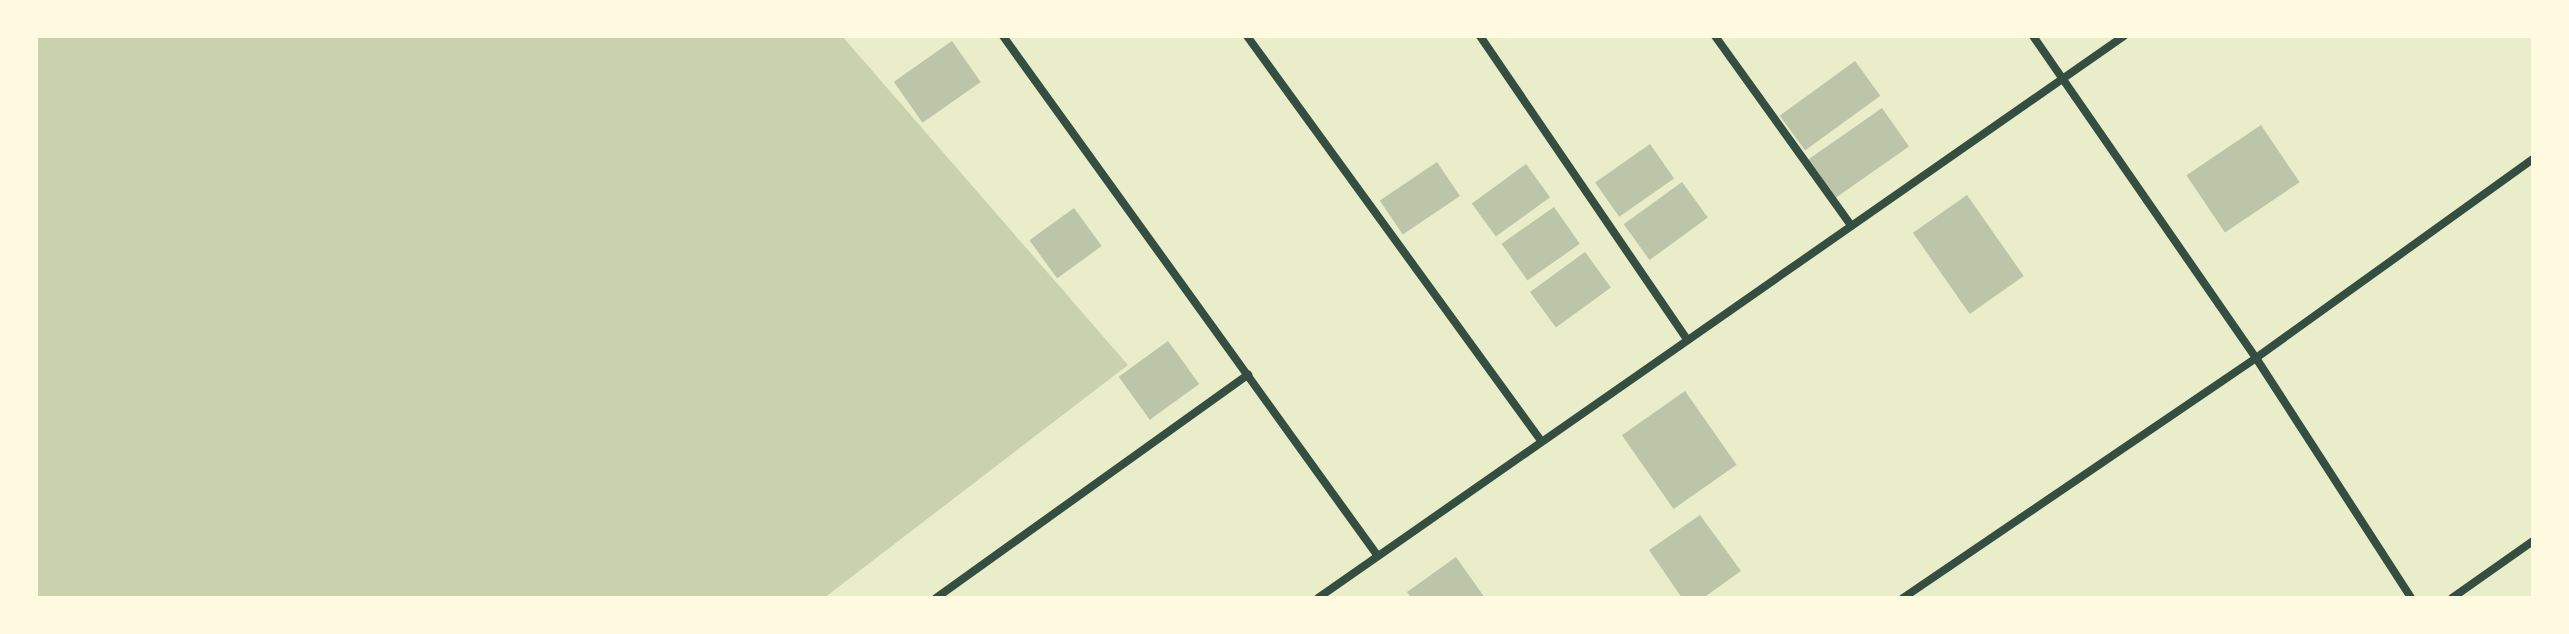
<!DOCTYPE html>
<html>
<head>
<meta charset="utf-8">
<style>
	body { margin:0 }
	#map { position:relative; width:2569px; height:634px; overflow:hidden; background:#e9edc9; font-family:"Varela Round",sans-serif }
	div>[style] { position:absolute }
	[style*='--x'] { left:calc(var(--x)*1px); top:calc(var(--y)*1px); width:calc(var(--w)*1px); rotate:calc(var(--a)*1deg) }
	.green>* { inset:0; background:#cad2ad }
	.building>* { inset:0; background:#bcc5a7; transform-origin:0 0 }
	.minor>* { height:8px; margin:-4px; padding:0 4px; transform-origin:4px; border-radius:4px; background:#344e41 }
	span { translate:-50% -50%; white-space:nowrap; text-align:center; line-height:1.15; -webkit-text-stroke:7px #fefae0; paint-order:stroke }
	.frame { position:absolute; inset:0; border:38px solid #fefae0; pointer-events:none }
</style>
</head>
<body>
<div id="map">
	<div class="green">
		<div style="clip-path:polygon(36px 36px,842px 36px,1128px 365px,824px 598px,36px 598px)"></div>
	</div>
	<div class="building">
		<div style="left:952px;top:41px;width:50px;height:71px;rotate:55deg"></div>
		<div style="left:1855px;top:61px;width:43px;height:93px;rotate:54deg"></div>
		<div style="left:1882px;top:108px;width:47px;height:90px;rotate:55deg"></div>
		<div style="left:2261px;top:125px;width:69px;height:90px;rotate:56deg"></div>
		<div style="left:1650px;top:144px;width:42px;height:67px;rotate:55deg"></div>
		<div style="left:1437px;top:162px;width:41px;height:69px;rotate:56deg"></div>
		<div style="left:1526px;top:164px;width:41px;height:67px;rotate:54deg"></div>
		<div style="left:1682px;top:182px;width:44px;height:72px;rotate:54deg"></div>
		<div style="left:1967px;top:195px;width:99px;height:66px;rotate:55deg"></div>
		<div style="left:1554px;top:207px;width:45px;height:64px;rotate:55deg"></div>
		<div style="left:1074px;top:208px;width:47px;height:55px;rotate:54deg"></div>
		<div style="left:1585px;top:252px;width:44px;height:68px;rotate:54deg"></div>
		<div style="left:1168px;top:341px;width:53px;height:61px;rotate:54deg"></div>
		<div style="left:1685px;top:391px;width:90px;height:77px;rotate:55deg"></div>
		<div style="clip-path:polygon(1700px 515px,1741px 571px,1703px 598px,1682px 598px,1649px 550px)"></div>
		<div style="clip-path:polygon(1456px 557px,1485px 598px,1411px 598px,1407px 592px)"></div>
	</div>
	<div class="minor">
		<div style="--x:1003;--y:36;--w:640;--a:54.22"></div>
		<div style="--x:1247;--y:36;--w:500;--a:54"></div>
		<div style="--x:1480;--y:36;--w:366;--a:55.7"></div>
		<div style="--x:1715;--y:36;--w:231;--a:54.3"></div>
		<div style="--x:2033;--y:36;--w:392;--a:55.3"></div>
		<div style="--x:2256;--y:358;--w:286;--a:57.1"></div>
		<div style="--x:936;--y:598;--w:384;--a:-35.6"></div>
		<div style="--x:1318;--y:598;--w:983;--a:-34.89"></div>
		<div style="--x:1903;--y:598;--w:427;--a:-34.2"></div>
		<div style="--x:2256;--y:358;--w:341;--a:-35.7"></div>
		<div style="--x:2452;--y:598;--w:99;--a:-35.1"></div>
	</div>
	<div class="frame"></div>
</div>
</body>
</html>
